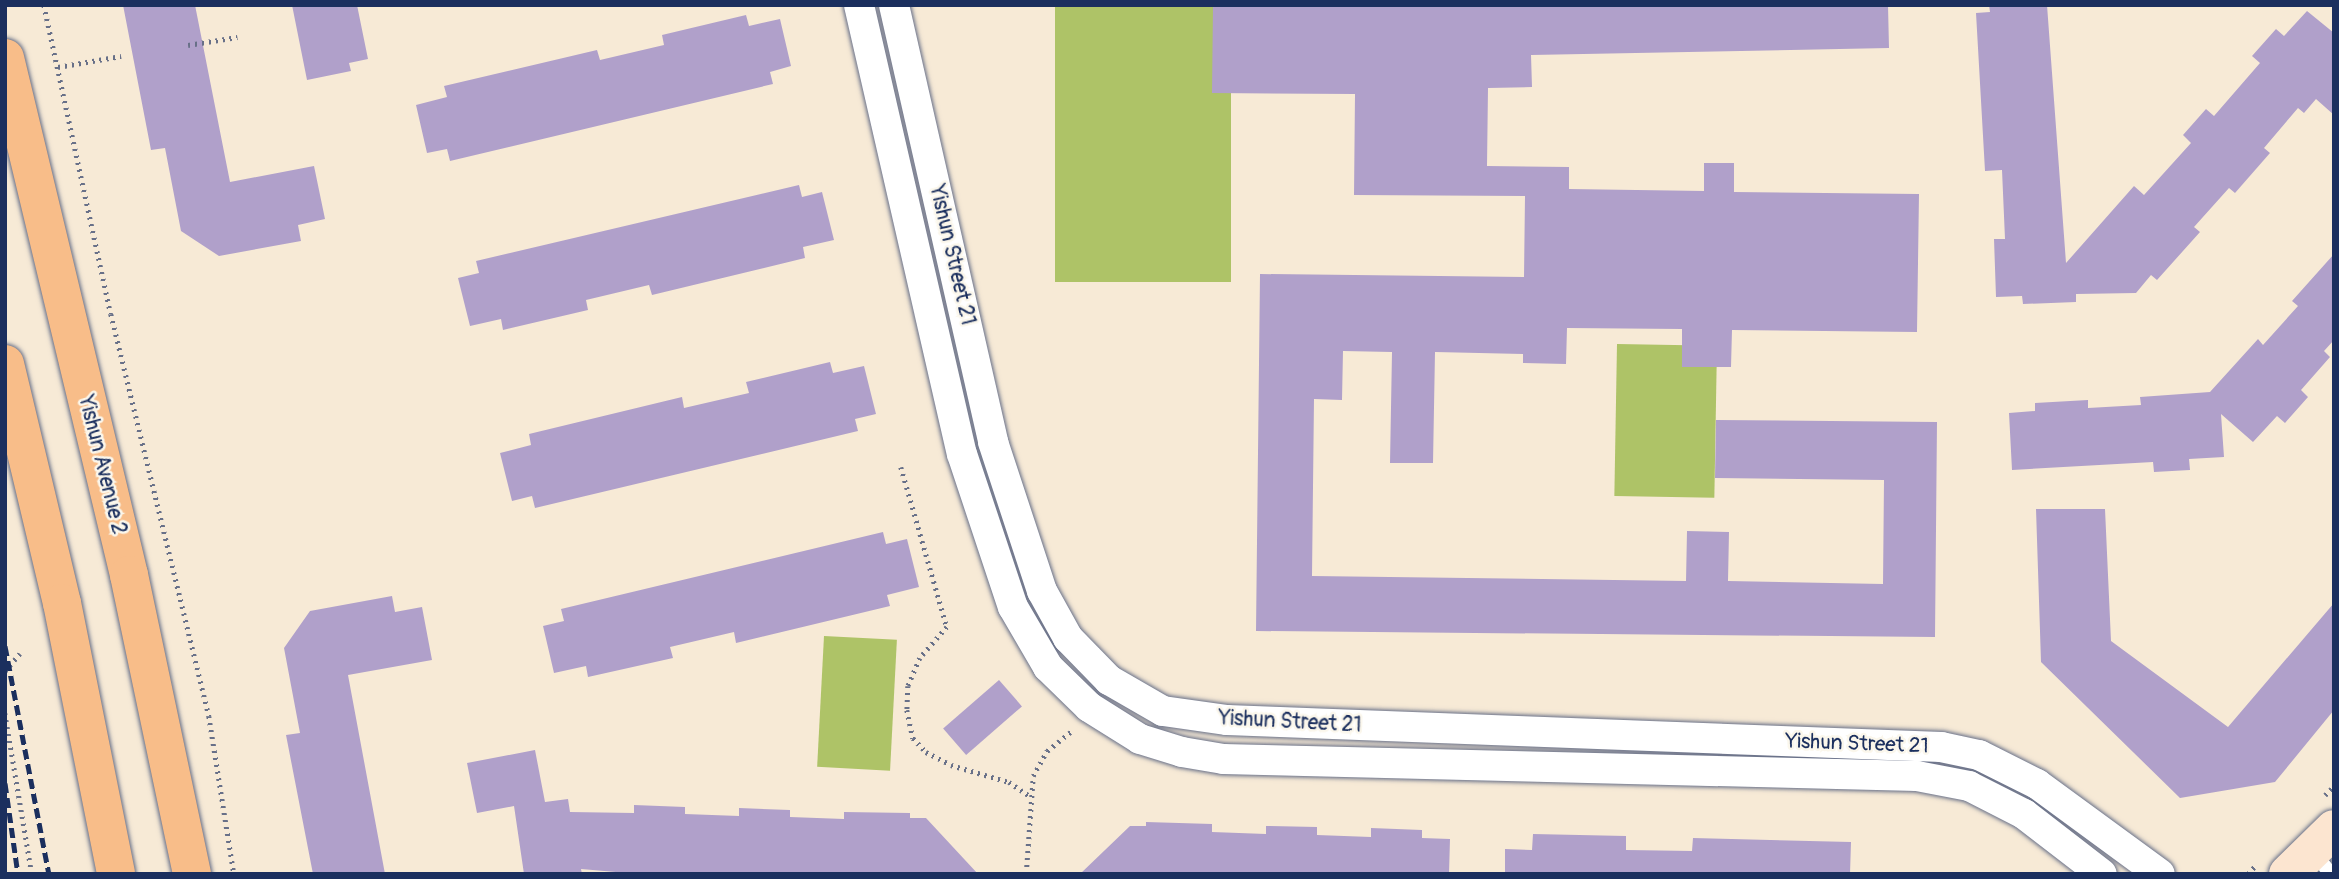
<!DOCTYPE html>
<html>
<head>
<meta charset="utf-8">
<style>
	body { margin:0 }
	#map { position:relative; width:2339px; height:879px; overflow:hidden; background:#f7ead6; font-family:Pangolin,sans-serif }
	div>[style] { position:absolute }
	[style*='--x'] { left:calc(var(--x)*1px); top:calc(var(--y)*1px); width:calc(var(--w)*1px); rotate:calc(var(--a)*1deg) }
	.green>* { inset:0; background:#aec367; transform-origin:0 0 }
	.building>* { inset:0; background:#b0a0ca; transform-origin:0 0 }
	.path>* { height:4.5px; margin-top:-2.25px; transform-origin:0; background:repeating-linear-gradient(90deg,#687088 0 2px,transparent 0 7px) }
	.roads { filter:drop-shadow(0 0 2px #687088) drop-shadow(0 0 2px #687088) }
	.lane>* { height:14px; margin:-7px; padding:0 7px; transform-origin:7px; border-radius:7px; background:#fff }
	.street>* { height:30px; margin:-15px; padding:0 15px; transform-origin:15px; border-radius:15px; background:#fff }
	.secondary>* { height:38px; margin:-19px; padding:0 19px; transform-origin:19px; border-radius:19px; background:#fce5d0 }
	.primary>* { height:38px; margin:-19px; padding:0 19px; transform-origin:19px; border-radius:19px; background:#f8bd89 }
	.rail>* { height:5px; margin-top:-2.5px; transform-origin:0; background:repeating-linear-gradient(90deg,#1b2f5e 0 10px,transparent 0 15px) }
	span { translate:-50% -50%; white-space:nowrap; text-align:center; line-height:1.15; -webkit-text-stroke:5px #fbf7ec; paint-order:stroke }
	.street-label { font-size:21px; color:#1b2f5e }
	.frame { position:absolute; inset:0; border:7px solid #1b2f5e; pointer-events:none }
</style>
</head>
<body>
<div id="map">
	<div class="green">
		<div style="left:1055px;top:5px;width:176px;height:277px"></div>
		<div style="left:1617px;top:344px;width:100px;height:152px;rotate:1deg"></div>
		<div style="left:824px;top:636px;width:73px;height:131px;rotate:3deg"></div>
	</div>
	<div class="building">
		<div style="clip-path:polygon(123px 5px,195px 5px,230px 182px,314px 166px,325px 219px,298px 225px,301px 241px,219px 256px,181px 231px,165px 148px,151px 150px)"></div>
		<div style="clip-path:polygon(292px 5px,357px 5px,368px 59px,349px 63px,351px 71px,307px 80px)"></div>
		<div style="clip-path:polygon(1213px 5px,1888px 5px,1889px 48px,1531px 55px,1532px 87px,1488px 88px,1487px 166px,1569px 167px,1569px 189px,1704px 191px,1704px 163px,1734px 163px,1734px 192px,1919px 194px,1917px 332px,1732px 330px,1731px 367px,1682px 367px,1682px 329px,1567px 328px,1566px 364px,1523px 363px,1523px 354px,1435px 352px,1433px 463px,1390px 463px,1392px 352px,1343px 351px,1342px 400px,1314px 399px,1312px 576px,1686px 581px,1687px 531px,1729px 532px,1728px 581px,1883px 584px,1884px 480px,1715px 478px,1716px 420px,1937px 422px,1935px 637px,1256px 631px,1260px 274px,1524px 277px,1525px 196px,1354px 195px,1355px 94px,1212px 93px)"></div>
		<div style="clip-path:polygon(1989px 5px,2047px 5px,2066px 263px,2134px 186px,2144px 195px,2191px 143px,2183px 135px,2206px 109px,2214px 116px,2260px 63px,2252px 56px,2276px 29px,2284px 36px,2307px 11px,2334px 33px,2334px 115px,2316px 99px,2304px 113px,2298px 108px,2264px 148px,2270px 153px,2235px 193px,2229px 188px,2194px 227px,2200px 232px,2157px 280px,2151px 275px,2136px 293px,2076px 294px,2076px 302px,2023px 304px,2022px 296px,1996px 297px,1994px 239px,2005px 239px,2002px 170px,1985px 171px,1976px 13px,1990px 12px)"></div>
		<div style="clip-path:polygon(746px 15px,749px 26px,780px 19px,791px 66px,770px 72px,773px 84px,450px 161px,447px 149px,427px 153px,416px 105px,447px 97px,444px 86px,597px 50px,600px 60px,664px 45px,662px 35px)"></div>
		<div style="clip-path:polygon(799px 185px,802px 197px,822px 192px,834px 240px,803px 247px,805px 258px,652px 295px,649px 285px,586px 300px,588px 310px,503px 330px,501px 319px,470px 326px,458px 278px,479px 273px,476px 261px)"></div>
		<div style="clip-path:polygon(2334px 254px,2334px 340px,2324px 351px,2330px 357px,2301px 390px,2308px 397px,2285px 423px,2277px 416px,2253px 442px,2221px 414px,2224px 457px,2189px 459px,2190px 470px,2154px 472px,2153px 462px,2012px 470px,2009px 413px,2035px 411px,2035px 403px,2088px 400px,2088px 408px,2141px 405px,2140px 397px,2210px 392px,2258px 339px,2263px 345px,2298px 306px,2292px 301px)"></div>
		<div style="clip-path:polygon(830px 362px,833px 373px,864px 366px,876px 414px,855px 419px,858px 431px,535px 508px,532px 496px,512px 501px,500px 453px,531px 445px,529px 434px,682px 397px,684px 408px,749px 393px,746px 382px)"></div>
		<div style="clip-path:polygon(2036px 509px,2105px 509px,2111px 641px,2228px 727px,2334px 603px,2334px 710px,2275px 782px,2180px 798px,2041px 662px)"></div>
		<div style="clip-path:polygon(883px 532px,886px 544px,907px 539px,919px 587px,887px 595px,890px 606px,736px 643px,734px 632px,670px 647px,673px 658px,588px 677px,586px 666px,554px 673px,543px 626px,564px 621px,561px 609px)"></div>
		<div style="clip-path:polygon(392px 596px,395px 612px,422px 607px,432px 660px,348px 675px,385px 874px,313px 874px,286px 735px,300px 733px,284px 648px,310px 611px)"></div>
		<div style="left:999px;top:680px;width:35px;height:74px;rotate:49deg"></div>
		<div style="clip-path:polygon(535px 750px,545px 802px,568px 799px,570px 812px,634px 813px,634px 805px,685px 807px,685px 814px,739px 816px,739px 808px,790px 810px,790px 817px,844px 819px,844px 812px,910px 813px,910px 818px,926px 818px,978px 874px,639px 874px,581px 869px,582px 874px,524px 874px,514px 806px,477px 813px,467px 763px)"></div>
		<div style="clip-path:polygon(1146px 822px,1212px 824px,1212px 832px,1266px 834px,1266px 826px,1317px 827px,1317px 835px,1371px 837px,1371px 828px,1422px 830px,1422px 838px,1450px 839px,1449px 874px,1080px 874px,1130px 826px,1146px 826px)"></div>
		<div style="clip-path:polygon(1533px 834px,1626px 836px,1626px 850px,1692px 851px,1693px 838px,1851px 842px,1850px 874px,1505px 874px,1505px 849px,1532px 850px)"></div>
	</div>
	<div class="path">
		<div style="--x:44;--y:5;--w:316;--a:77.8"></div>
		<div style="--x:111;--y:314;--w:414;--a:76.3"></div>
		<div style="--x:209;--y:716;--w:160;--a:81"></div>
		<div style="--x:188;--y:45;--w:50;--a:-9.3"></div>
		<div style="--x:58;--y:67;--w:64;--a:-9.9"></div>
		<div style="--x:901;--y:467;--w:166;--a:74"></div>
		<div style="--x:947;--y:627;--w:41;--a:131.1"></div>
		<div style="--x:920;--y:658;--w:30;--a:113"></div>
		<div style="--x:908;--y:686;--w:24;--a:92"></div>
		<div style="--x:907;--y:710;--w:29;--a:78"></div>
		<div style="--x:913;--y:738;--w:19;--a:47"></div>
		<div style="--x:926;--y:752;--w:28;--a:27"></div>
		<div style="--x:951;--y:765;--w:60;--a:16.3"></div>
		<div style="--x:1009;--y:782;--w:27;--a:34"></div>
		<div style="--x:5;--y:671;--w:23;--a:-50"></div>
		<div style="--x:5;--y:713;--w:163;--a:80.5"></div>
		<div style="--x:2325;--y:795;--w:13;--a:-45"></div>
		<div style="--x:1026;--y:874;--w:98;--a:-85.9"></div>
		<div style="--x:1033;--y:776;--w:29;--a:-61"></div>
		<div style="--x:1047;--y:751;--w:33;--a:-39"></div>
		<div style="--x:2248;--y:874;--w:11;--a:-49"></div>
	</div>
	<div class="roads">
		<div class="lane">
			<div style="--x:2312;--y:850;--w:31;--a:52"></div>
		</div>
		<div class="street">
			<div style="--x:859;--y:5;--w:461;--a:77.1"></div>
			<div style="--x:962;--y:454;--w:161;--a:71.6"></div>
			<div style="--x:1013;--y:607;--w:69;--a:59.7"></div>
			<div style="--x:1048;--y:667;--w:57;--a:44.3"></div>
			<div style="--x:1089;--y:707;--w:60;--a:32.1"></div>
			<div style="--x:1140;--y:739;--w:44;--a:17.2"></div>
			<div style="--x:1182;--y:752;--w:42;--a:9.7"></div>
			<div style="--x:1223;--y:759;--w:694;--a:1.4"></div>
			<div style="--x:1917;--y:776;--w:53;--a:10.9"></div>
			<div style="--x:1969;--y:786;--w:62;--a:27"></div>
			<div style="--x:2024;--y:814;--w:98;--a:37.6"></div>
			<div style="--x:894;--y:5;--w:448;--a:77.2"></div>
			<div style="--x:993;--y:442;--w:157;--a:71.8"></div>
			<div style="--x:1042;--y:591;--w:54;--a:61"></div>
			<div style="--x:1068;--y:638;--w:59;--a:45.7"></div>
			<div style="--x:1109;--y:680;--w:62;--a:29.9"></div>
			<div style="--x:1163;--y:711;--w:65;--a:8"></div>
			<div style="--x:1227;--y:720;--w:715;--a:2.17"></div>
			<div style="--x:1941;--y:747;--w:39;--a:12"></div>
			<div style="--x:1979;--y:755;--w:65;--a:26.6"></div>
			<div style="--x:2037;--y:784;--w:152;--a:36.2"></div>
		</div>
		<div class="secondary">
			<div style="--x:2288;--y:874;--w:64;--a:-44.4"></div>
		</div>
		<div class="primary">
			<div style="--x:5;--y:58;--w:532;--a:76.51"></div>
			<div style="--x:129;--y:575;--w:306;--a:78.1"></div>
			<div style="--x:5;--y:364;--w:246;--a:76.6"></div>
			<div style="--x:62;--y:603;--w:276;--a:78.7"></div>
		</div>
	</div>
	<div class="rail">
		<div style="--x:5;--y:646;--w:232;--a:79.1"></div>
		<div style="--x:5;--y:783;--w:92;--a:81.9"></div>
	</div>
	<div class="street-label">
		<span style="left:952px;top:255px;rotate:77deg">Yishun Street 21</span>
		<span style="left:102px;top:465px;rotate:76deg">Yishun Avenue 2</span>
		<span style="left:1290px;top:722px;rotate:3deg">Yishun Street 21</span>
		<span style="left:1857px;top:744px;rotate:2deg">Yishun Street 21</span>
	</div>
	<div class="frame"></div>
</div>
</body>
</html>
